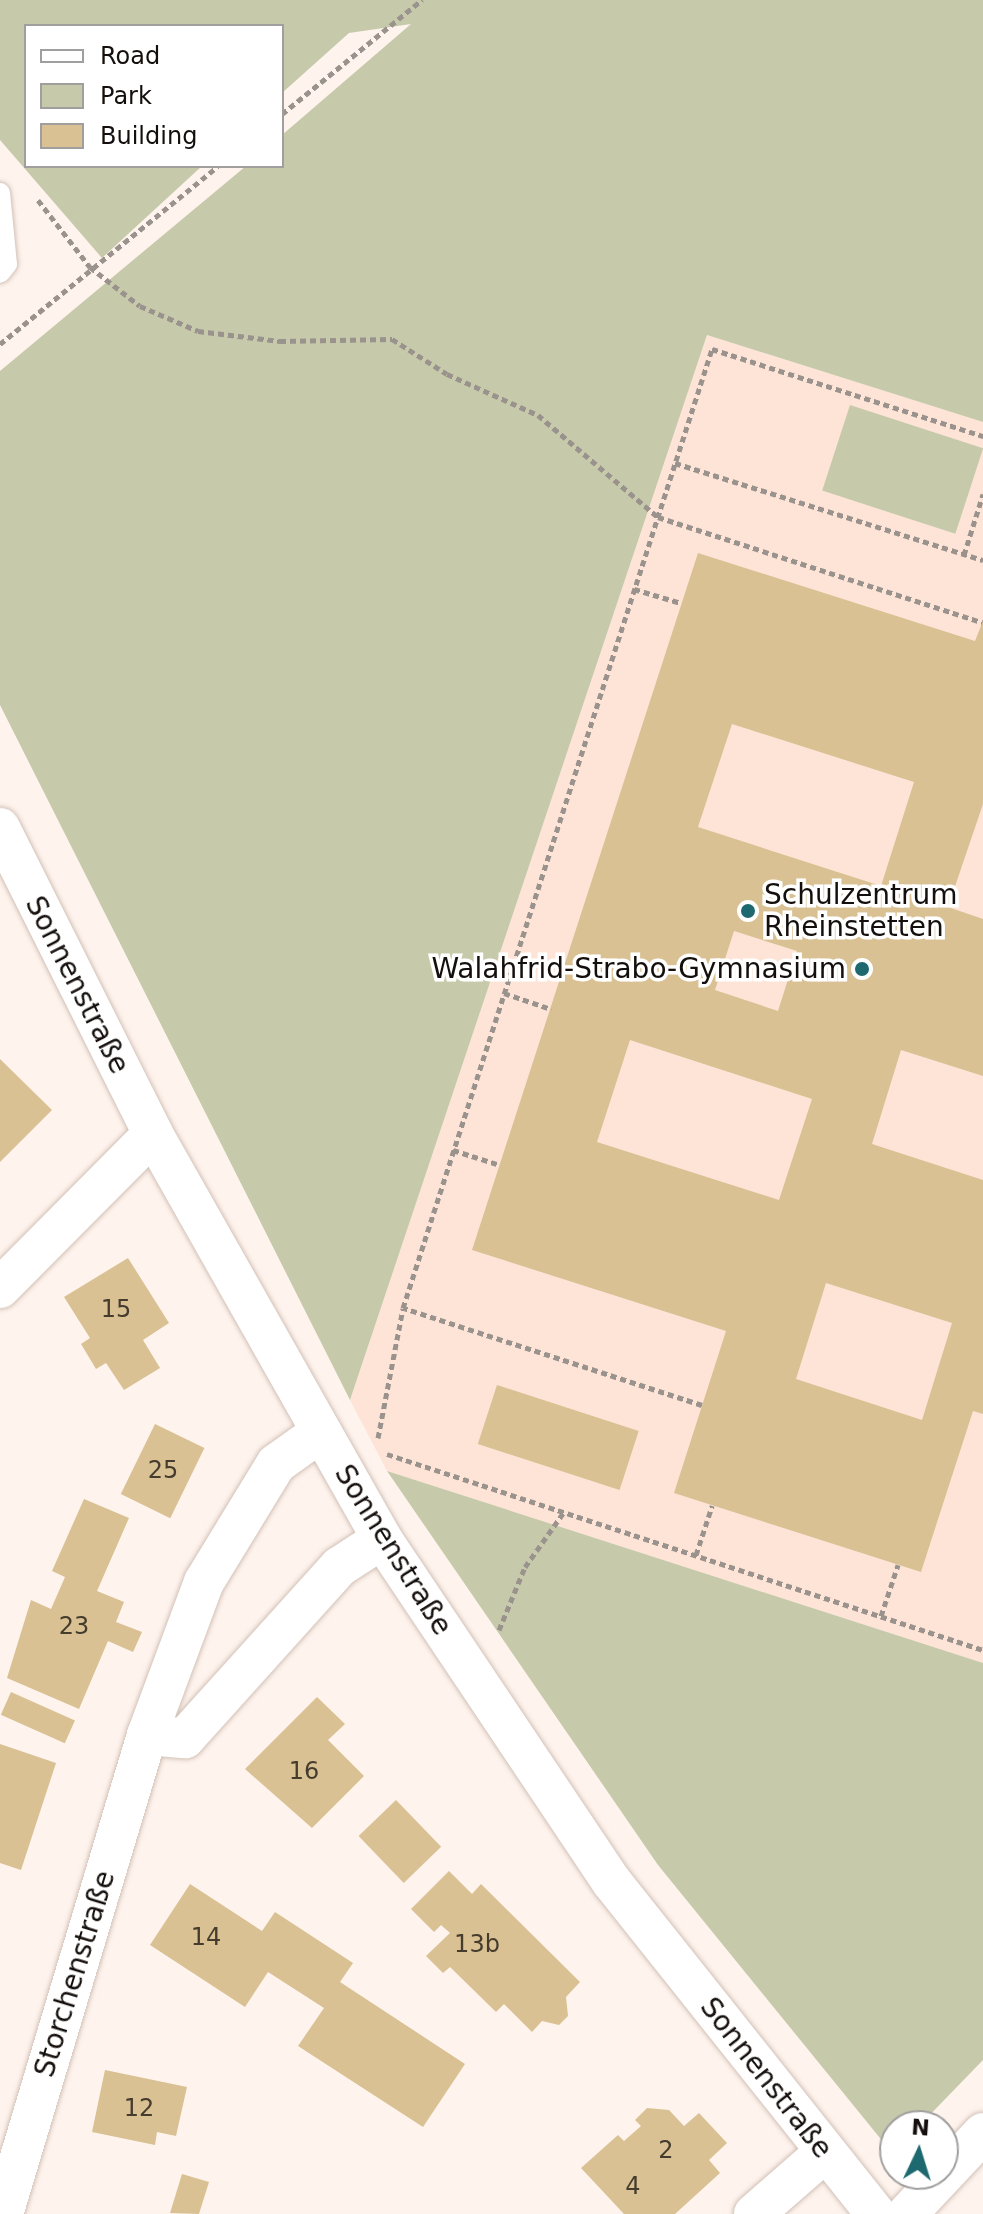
<!DOCTYPE html>
<html>
<head>
<meta charset="utf-8">
<style>
	body { margin:0 }
	#map { position:relative; width:983px; height:2214px; overflow:hidden; background:#fef3ed; font-family:"DejaVu Sans",sans-serif }
	div>[style] { position:absolute }
	[style*='--x'] { left:calc(var(--x)*1px); top:calc(var(--y)*1px); width:calc(var(--w)*1px); rotate:calc(var(--a)*1deg) }
	.built>* { inset:0; background:#fde4d6 }
	.green>* { inset:0; background:#c6caaa; transform-origin:0 0 }
	.building>* { inset:0; background:#d9c193; transform-origin:0 0 }
	.path>* { height:5px; margin-top:-2.5px; transform-origin:0; background:repeating-linear-gradient(90deg,#9a928d 0 6px,transparent 0 10px) }
	.roads { filter:drop-shadow(0 0 2px #d2c1b7) drop-shadow(0 0 2px #d2c1b7) }
	.service>* { height:20px; margin:-10px; padding:0 10px; transform-origin:10px; border-radius:10px; background:#fff }
	.minor>* { height:40px; margin:-20px; padding:0 20px; transform-origin:20px; border-radius:20px; background:#fff }
	.dots>* { width:22px; height:22px; translate:-50% -50%; box-sizing:border-box; border:4px solid #fff; border-radius:50% }
	span { translate:-50% -50%; white-space:nowrap; text-align:center; line-height:1.15; -webkit-text-stroke:7px #fff; paint-order:stroke }
	.number-label { font-size:24px; color:#453c2e }
	.number-label span { -webkit-text-stroke-width:0 }
	.poi-label { font-size:28px; color:#140f0c }
	.left { translate:0 -50%; text-align:left }
	.right { translate:-100% -50%; text-align:right }
	.street-label { font-size:28px; color:#140f0c }
	.legend { position:absolute; left:24px; top:24px; width:260px; height:144px; box-sizing:border-box; background:#fff; border:2px solid #a19f9e; margin:0; padding:10px 14px; list-style:none; font-size:24px; color:#140f0c }
	.legend li { display:flex; align-items:center; gap:16px; height:40px }
	.legend b { width:40px; border:2px solid #a19f9e }
	.north { position:absolute; left:879px; top:2110px; width:80px; height:80px; box-sizing:border-box; background:#fff; border:2px solid #a19f9e; border-radius:50%; rotate:4deg; font-size:22px; font-weight:700; line-height:32px; text-align:center; color:#140f0c }
	.north::after { content:''; display:block; margin:auto; width:28px; height:36px; background:#1d696f; clip-path:polygon(50% 0,100% 100%,50% 72%,0 100%) }
</style>
</head>
<body>
<div id="map">
	<div class="built">
		<div style="clip-path:polygon(707px 335px,983px 422px,983px 1663px,387px 1471px,350px 1400px)"></div>
	</div>
	<div class="green">
		<div style="clip-path:polygon(0 0,983px 0,983px 422px,707px 335px,350px 1400px,0 705px,0 371px,246px 166px,282px 166px,282px 135px,411px 24px,349px 33px,282px 93px,282px 26px,26px 26px,26px 166px,202px 166px,102px 258px,0 140px)"></div>
		<div style="left:850px;top:405px;width:140px;height:90px;rotate:18deg"></div>
		<div style="clip-path:polygon(387px 1471px,983px 1663px,983px 2060px,919px 2126px,895px 2126px,895px 2143px,884px 2143px,658px 1865px)"></div>
	</div>
	<div class="building">
		<div style="clip-path:polygon(evenodd,698px 553px,975px 641px,983px 621px,983px 804px,948px 907px,983px 919px,983px 1076px,901px 1050px,872px 1144px,983px 1180px,983px 1414px,973px 1411px,921px 1572px,674px 1493px,726px 1331px,472px 1250px,698px 553px,732px 724px,914px 782px,881px 886px,698px 827px,732px 724px,698px 553px,734px 931px,797px 951px,778px 1011px,715px 990px,734px 931px,698px 553px,630px 1040px,812px 1099px,779px 1200px,597px 1142px,630px 1040px,698px 553px,826px 1283px,952px 1323px,922px 1420px,796px 1379px,826px 1283px)"></div>
		<div style="clip-path:polygon(0 1059px,52px 1110px,0 1162px)"></div>
		<div style="clip-path:polygon(128px 1258px,169px 1323px,143px 1340px,160px 1368px,124px 1390px,106px 1363px,96px 1369px,81px 1344px,90px 1338px,64px 1297px)"></div>
		<div style="left:497px;top:1385px;width:149px;height:62px;rotate:18deg"></div>
		<div style="left:155px;top:1424px;width:55px;height:78px;rotate:26deg"></div>
		<div style="clip-path:polygon(84px 1499px,129px 1518px,97px 1591px,124px 1602px,116px 1622px,142px 1632px,133px 1652px,108px 1641px,79px 1709px,7px 1678px,31px 1600px,51px 1609px,65px 1577px,52px 1571px)"></div>
		<div style="left:11px;top:1692px;width:70px;height:25px;rotate:24deg"></div>
		<div style="clip-path:polygon(317px 1697px,345px 1724px,328px 1740px,364px 1776px,312px 1828px,245px 1769px)"></div>
		<div style="clip-path:polygon(0 1744px,56px 1763px,21px 1870px,0 1863px)"></div>
		<div style="left:396px;top:1800px;width:65px;height:52px;rotate:46deg"></div>
		<div style="clip-path:polygon(449px 1871px,472px 1894px,481px 1884px,580px 1982px,566px 1997px,568px 2016px,559px 2025px,542px 2021px,532px 2032px,504px 2004px,496px 2012px,450px 1967px,443px 1973px,426px 1956px,450px 1933px,441px 1925px,434px 1932px,411px 1909px)"></div>
		<div style="clip-path:polygon(190px 1884px,262px 1931px,275px 1912px,353px 1963px,340px 1982px,465px 2064px,423px 2127px,298px 2046px,324px 2008px,268px 1972px,245px 2007px,150px 1945px)"></div>
		<div style="clip-path:polygon(105px 2070px,187px 2087px,176px 2136px,157px 2132px,155px 2145px,92px 2132px)"></div>
		<div style="clip-path:polygon(647px 2108px,669px 2110px,684px 2126px,699px 2113px,727px 2143px,709px 2160px,720px 2173px,675px 2214px,624px 2214px,581px 2168px,618px 2135px,624px 2141px,641px 2126px,635px 2120px)"></div>
		<div style="clip-path:polygon(182px 2174px,209px 2182px,199px 2214px,170px 2213px)"></div>
	</div>
	<div class="path">
		<div style="--x:282;--y:114;--w:181;--a:-39.2"></div>
		<div style="--x:38;--y:200;--w:85;--a:52.2"></div>
		<div style="--x:90;--y:267;--w:63;--a:38"></div>
		<div style="--x:140;--y:306;--w:63;--a:23.3"></div>
		<div style="--x:198;--y:331;--w:83;--a:7"></div>
		<div style="--x:280;--y:341;--w:112;--a:-1"></div>
		<div style="--x:392;--y:339;--w:65;--a:32.5"></div>
		<div style="--x:447;--y:374;--w:100;--a:24.3"></div>
		<div style="--x:538;--y:415;--w:157;--a:40.4"></div>
		<div style="--x:658;--y:517;--w:341;--a:18"></div>
		<div style="--x:0;--y:344;--w:281;--a:-39.2"></div>
		<div style="--x:675;--y:463;--w:323;--a:17.5"></div>
		<div style="--x:964;--y:555;--w:64;--a:-72.7"></div>
		<div style="--x:634;--y:589;--w:49;--a:16.6"></div>
		<div style="--x:504;--y:993;--w:50;--a:18.8"></div>
		<div style="--x:453;--y:1150;--w:49;--a:17.7"></div>
		<div style="--x:702;--y:1405;--w:314;--a:-162"></div>
		<div style="--x:403;--y:1308;--w:1008;--a:-72.14"></div>
		<div style="--x:712;--y:349;--w:285;--a:17.8"></div>
		<div style="--x:378;--y:1438;--w:132;--a:-79.1"></div>
		<div style="--x:387;--y:1454;--w:627;--a:18.2"></div>
		<div style="--x:696;--y:1555;--w:52;--a:-71.9"></div>
		<div style="--x:881;--y:1616;--w:54;--a:-71.6"></div>
		<div style="--x:499;--y:1630;--w:68;--a:-67.6"></div>
		<div style="--x:525;--y:1567;--w:67;--a:-54.7"></div>
	</div>
	<div class="roads">
		<div class="service">
			<div style="--x:0;--y:193;--w:71;--a:84.4"></div>
			<div style="--x:7;--y:264;--w:11;--a:128"></div>
		</div>
		<div class="minor">
			<div style="--x:0;--y:828;--w:342;--a:63.4"></div>
			<div style="--x:153;--y:1134;--w:465;--a:60.5"></div>
			<div style="--x:382;--y:1539;--w:412;--a:56.2"></div>
			<div style="--x:611;--y:1881;--w:426;--a:51.5"></div>
			<div style="--x:0;--y:1288;--w:217;--a:-45.2"></div>
			<div style="--x:147;--y:1735;--w:38;--a:5"></div>
			<div style="--x:185;--y:1738;--w:230;--a:-48"></div>
			<div style="--x:339;--y:1567;--w:51;--a:-33.1"></div>
			<div style="--x:3;--y:2214;--w:500;--a:-73.27"></div>
			<div style="--x:147;--y:1735;--w:163;--a:-69.6"></div>
			<div style="--x:204;--y:1582;--w:138;--a:-58.6"></div>
			<div style="--x:276;--y:1464;--w:52;--a:-35.5"></div>
			<div style="--x:754;--y:2214;--w:93;--a:-41.1"></div>
			<div style="--x:907;--y:2214;--w:111;--a:-46.8"></div>
		</div>
	</div>
	<div class="dots">
		<div style="left:748px;top:911px;background:#1d696f"></div>
		<div style="left:862px;top:969px;background:#1d696f"></div>
	</div>
	<div class="number-label">
		<span style="left:116px;top:1310px">15</span>
		<span style="left:163px;top:1471px">25</span>
		<span style="left:74px;top:1627px">23</span>
		<span style="left:304px;top:1772px">16</span>
		<span style="left:206px;top:1938px">14</span>
		<span style="left:477px;top:1945px">13b</span>
		<span style="left:139px;top:2109px">12</span>
		<span style="left:666px;top:2151px">2</span>
		<span style="left:633px;top:2187px">4</span>
	</div>
	<div class="poi-label">
		<span class="left" style="left:764px;top:911px">Schulzentrum<br>Rheinstetten</span>
		<span class="right" style="left:846px;top:969px">Walahfrid-Strabo-Gymnasium</span>
	</div>
	<div class="street-label">
		<span style="left:77px;top:985px;rotate:63deg">Sonnenstraße</span>
		<span style="left:393px;top:1550px;rotate:58deg">Sonnenstraße</span>
		<span style="left:75px;top:1974px;rotate:-73deg">Storchenstraße</span>
		<span style="left:766px;top:2078px;rotate:52deg">Sonnenstraße</span>
	</div>
	<ul class="legend">
	<li><b style="height:10px;background:#fff"></b>Road</li>
	<li><b style="height:22px;background:#c6caaa"></b>Park</li>
	<li><b style="height:22px;background:#d9c193"></b>Building</li>
	</ul>
	<div class="north">N</div>
</div>
</body>
</html>
